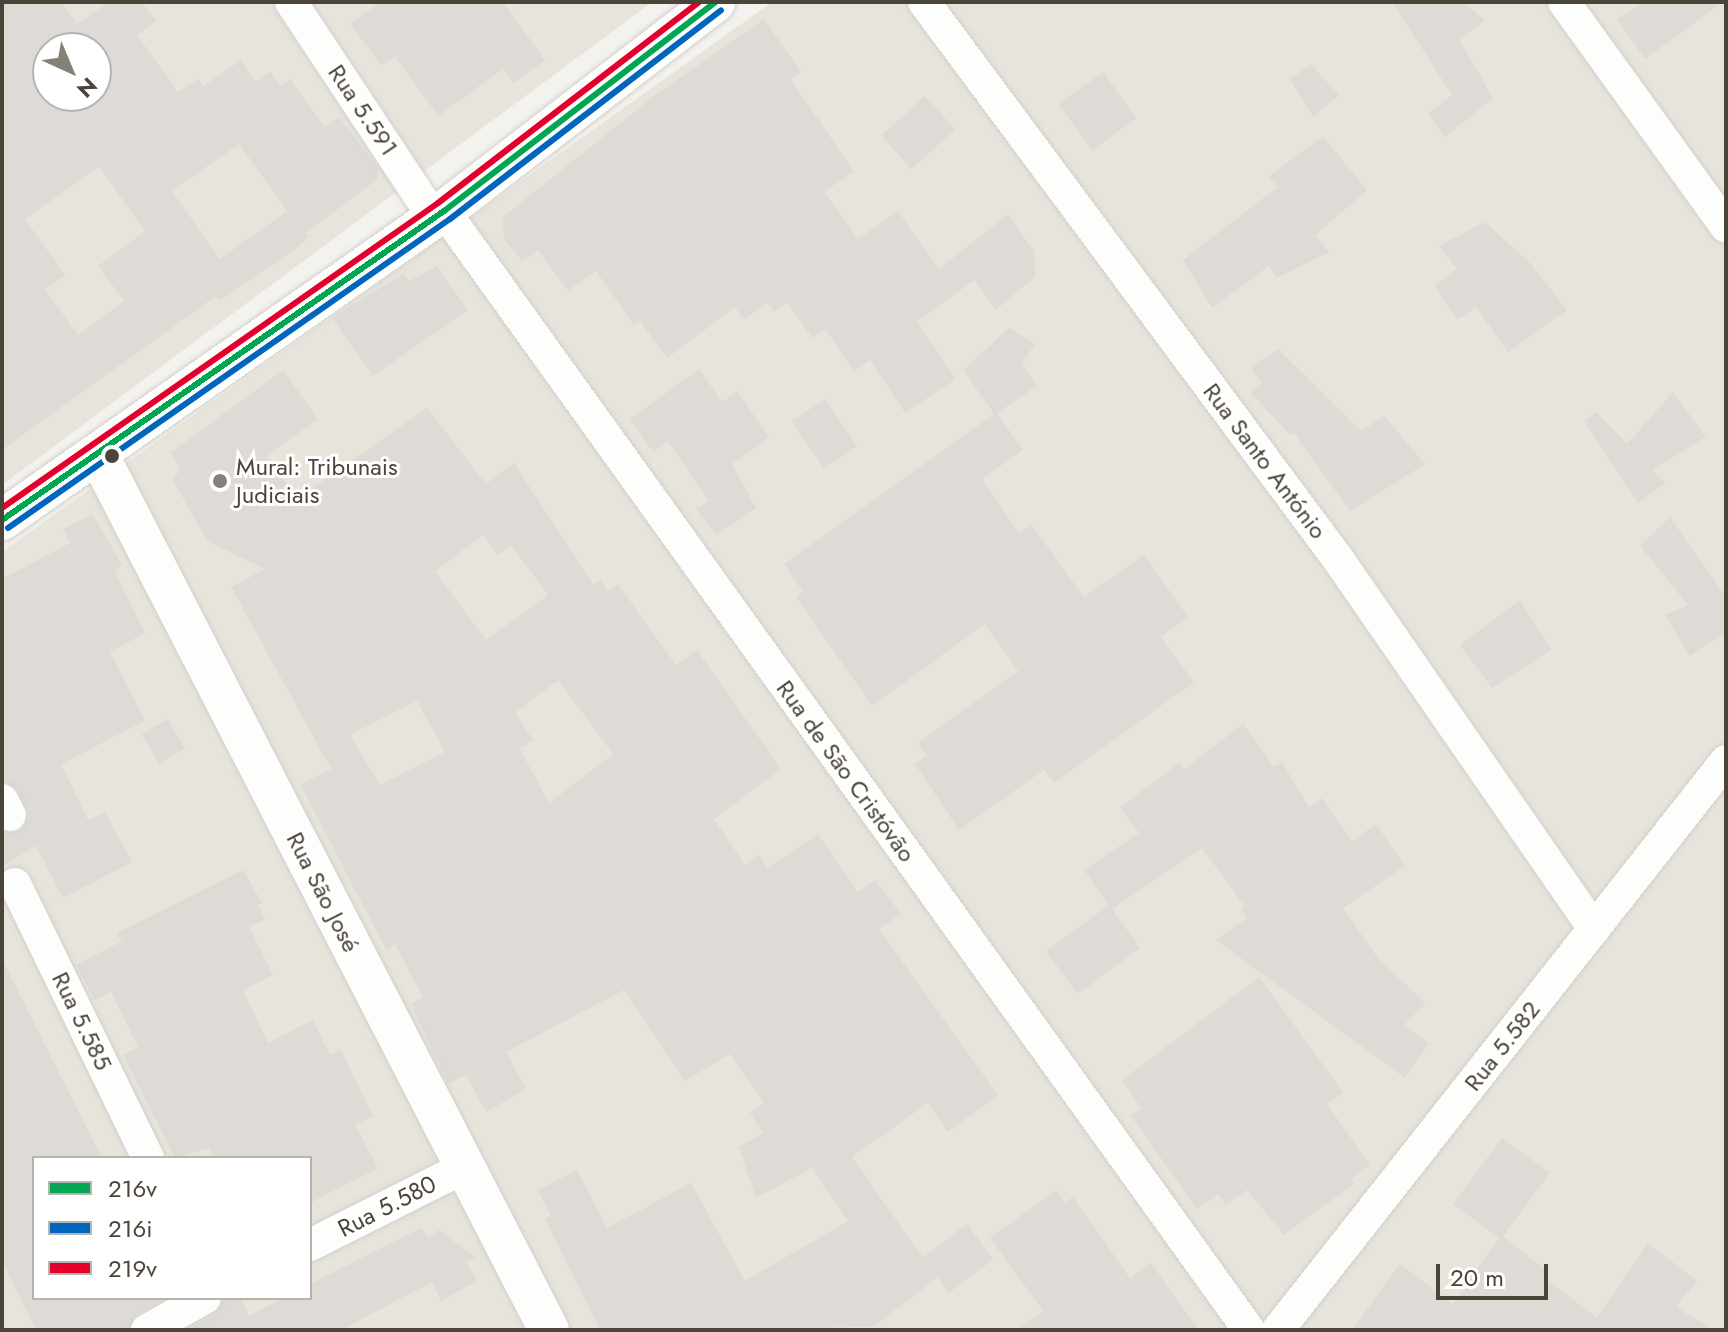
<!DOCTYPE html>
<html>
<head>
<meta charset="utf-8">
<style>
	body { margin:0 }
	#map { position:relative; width:1728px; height:1332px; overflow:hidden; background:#f4f2ee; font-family:Jost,sans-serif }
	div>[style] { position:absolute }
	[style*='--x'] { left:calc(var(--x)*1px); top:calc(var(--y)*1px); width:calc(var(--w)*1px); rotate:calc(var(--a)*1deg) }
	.residential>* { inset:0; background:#e7e4dc }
	.building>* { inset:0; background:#dedbd6; transform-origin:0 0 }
	.roads { filter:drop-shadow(0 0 2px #d2d0cb) drop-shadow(0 0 2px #d2d0cb) }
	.minor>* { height:32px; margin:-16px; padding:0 16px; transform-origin:16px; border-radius:16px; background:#fdfdfc }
	.tertiary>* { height:40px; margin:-20px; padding:0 20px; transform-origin:20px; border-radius:20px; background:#fdfdfc }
	.bus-1>* { height:6px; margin:-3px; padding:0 3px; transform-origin:3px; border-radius:3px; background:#00a651 }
	.bus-2>* { height:6px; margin:-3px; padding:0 3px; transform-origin:3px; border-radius:3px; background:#0065bd }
	.bus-3>* { height:6px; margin:-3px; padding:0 3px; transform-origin:3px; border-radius:3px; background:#e4002b }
	.dots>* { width:22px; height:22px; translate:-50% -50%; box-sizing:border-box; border:4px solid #fff; border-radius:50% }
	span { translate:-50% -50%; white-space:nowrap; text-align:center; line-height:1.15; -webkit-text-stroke:6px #fff; paint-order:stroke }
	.street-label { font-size:24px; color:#4b4439 }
	.poi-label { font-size:24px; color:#4b4439 }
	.left { translate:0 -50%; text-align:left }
	.frame { position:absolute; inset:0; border:4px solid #4b4439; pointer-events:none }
	.legend { position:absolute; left:32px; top:1156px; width:280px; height:144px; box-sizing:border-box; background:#fff; border:2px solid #b7b4b0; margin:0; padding:10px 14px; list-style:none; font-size:24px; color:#4b4439 }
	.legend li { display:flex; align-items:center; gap:16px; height:40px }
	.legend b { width:40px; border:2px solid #b7b4b0 }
	.north { position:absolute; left:32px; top:32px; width:80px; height:80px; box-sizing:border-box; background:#fff; border:2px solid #b7b4b0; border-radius:50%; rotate:136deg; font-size:22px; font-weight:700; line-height:32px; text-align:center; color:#4b4439 }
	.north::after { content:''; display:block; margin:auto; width:28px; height:36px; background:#868178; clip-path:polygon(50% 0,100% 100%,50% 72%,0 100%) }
	.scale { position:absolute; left:1436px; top:1264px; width:112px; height:36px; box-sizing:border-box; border:4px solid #4b4439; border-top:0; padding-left:10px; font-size:24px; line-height:28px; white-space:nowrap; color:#4b4439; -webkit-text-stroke:6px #fff; paint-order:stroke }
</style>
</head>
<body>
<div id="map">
	<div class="residential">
		<div style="clip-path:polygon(evenodd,2px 2px,652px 2px,2px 485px,2px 2px,48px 48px,96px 48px,96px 96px,48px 96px,48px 48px)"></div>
		<div style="clip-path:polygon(evenodd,772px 2px,1726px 2px,1726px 1330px,2px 1330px,2px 552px,772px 2px,34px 1158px,310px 1158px,310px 1298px,34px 1298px,34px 1158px)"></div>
	</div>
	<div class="building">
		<div style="clip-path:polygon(evenodd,2px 2px,61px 2px,77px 24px,109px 2px,142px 2px,156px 21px,137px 35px,178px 92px,198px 79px,203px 86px,241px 60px,255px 82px,270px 72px,280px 86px,290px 79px,325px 127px,339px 117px,377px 166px,378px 179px,306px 233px,309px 236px,297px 248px,220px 300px,216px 296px,2px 450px,2px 2px,48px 48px,96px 48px,96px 96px,48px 96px,48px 48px,2px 2px,239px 144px,287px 211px,220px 259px,172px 191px,239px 144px,2px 2px,99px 167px,145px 231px,98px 266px,124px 301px,78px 335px,45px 289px,65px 275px,25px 219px,99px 167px)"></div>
		<div style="clip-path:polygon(380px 2px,503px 2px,545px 60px,514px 83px,503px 69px,438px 116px,395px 56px,382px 66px,350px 24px)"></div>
		<div style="clip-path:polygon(1392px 2px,1464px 2px,1485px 21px,1459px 39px,1493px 98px,1445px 137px,1428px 114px,1452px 95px)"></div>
		<div style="clip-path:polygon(1644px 2px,1723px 2px,1645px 59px,1617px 19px)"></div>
		<div style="clip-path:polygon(764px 19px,801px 72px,791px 80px,854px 171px,824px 192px,858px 239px,898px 211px,939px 269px,1008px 214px,1034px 251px,1035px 277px,996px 310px,974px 280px,917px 322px,956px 379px,905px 413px,870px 360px,854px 371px,825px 329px,812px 338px,787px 303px,774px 312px,767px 303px,744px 320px,735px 307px,667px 358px,640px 321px,634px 325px,596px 271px,568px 291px,538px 250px,522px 261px,504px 240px,503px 217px,654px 96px)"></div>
		<div style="clip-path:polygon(1311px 64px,1339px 95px,1313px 117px,1290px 79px)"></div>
		<div style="left:1103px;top:72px;width:57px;height:55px;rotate:54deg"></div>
		<div style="left:925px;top:96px;width:45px;height:59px;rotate:48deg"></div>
		<div style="clip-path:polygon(1323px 136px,1367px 190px,1315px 235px,1329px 252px,1277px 278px,1269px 266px,1212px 308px,1183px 260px,1278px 187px,1268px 177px)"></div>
		<div style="clip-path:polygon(1485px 222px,1531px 264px,1567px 310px,1508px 352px,1476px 307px,1458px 320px,1434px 286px,1457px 269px,1439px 246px)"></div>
		<div style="clip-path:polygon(437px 266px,468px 310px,373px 376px,332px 318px,404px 273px,409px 281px)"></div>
		<div style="clip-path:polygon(1009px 328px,1035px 344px,1022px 363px,1037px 386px,997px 413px,1023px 450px,982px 479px,1019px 533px,1031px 524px,1084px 597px,1144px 555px,1188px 617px,1161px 637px,1194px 682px,1054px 783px,1044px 770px,959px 830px,915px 764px,927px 755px,918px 743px,1018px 671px,985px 624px,872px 706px,796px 597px,803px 592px,784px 564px,994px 414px,963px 370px)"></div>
		<div style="clip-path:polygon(1278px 349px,1361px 431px,1384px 416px,1425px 464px,1350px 511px,1293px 432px,1290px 435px,1250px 392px,1262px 383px,1251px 368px)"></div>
		<div style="clip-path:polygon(699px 369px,722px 402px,737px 391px,769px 437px,732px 464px,756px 508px,716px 535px,696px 509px,709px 501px,668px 441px,653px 452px,630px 419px)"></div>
		<div style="clip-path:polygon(evenodd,283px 370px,318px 419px,267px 456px,297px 499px,427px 408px,486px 484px,514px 463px,593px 584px,600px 580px,608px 591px,618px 584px,676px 665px,697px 650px,781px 769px,714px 819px,745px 865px,759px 855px,768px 868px,818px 834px,858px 892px,875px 880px,901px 914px,879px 929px,998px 1095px,948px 1132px,928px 1103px,852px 1157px,937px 1278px,873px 1327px,600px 1330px,545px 1219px,551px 1216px,538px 1190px,577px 1170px,607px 1228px,691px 1183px,745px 1281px,848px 1221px,812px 1168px,756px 1198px,739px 1147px,763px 1133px,750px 1113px,764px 1103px,730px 1054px,685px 1081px,624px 990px,506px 1052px,526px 1089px,486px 1112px,466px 1075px,448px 1084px,411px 1004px,423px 997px,395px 945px,386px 950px,300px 784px,331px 769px,231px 587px,265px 569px,207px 541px,173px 480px,180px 469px,170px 453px,283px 370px,483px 535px,498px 555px,511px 545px,548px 595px,486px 640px,435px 571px,483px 535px,283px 370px,558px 680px,613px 754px,549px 803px,520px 749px,533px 740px,515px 713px,558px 680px,283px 370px,417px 701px,445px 752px,380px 785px,350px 735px,417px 701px)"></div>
		<div style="clip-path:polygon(1673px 392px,1706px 437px,1652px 470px,1665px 483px,1638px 503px,1584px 421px,1596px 412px,1627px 444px)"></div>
		<div style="left:825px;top:399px;width:57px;height:40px;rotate:56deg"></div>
		<div style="clip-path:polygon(92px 514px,122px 564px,115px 572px,145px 633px,110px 652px,145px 721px,61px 764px,88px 820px,105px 812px,132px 862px,63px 898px,36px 846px,2px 866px,2px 832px,20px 831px,29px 815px,18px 790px,2px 781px,2px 579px,70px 543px,63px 529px)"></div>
		<div style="clip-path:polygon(1670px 517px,1726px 597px,1726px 632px,1690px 656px,1665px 615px,1688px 605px,1640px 546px)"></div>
		<div style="clip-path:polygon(1520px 600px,1551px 650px,1492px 688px,1460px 645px)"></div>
		<div style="left:168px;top:719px;width:34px;height:30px;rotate:60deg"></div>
		<div style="clip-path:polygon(1243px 724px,1274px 767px,1282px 762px,1309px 807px,1322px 798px,1352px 841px,1376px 824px,1405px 866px,1343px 908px,1380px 961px,1426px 1003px,1404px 1025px,1429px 1043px,1405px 1078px,1216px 940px,1247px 918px,1241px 910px,1245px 907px,1202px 848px,1112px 909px,1140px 948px,1078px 994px,1046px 951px,1109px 905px,1084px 870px,1139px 833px,1120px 807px,1179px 763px,1183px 770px)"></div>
		<div style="clip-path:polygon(243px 870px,262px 903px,258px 905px,265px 920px,249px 926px,273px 975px,243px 990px,268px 1043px,313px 1020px,330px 1055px,341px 1050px,373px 1116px,355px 1125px,378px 1168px,310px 1203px,310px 1158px,213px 1158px,209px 1148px,175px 1158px,123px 1055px,138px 1047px,111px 992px,95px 1000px,76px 965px,122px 941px,117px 933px)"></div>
		<div style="clip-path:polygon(2px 959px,102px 1158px,34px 1158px,34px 1298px,166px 1298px,137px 1314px,128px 1330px,36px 1330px,2px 1261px)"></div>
		<div style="clip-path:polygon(1259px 977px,1343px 1092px,1327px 1104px,1370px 1165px,1351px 1179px,1354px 1184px,1284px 1235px,1247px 1190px,1226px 1205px,1218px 1194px,1197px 1209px,1131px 1116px,1141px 1108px,1122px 1080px)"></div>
		<div style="clip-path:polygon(1502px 1138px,1550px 1173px,1503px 1236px,1548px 1272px,1544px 1277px,1597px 1318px,1648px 1243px,1697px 1281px,1676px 1307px,1713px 1330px,1352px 1330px,1400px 1264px,1453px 1304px,1499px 1238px,1453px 1204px)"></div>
		<div style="clip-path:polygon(1056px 1190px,1065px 1203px,1073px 1197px,1130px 1278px,1151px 1263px,1199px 1330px,1017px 1330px,1043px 1311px,990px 1238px)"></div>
		<div style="left:967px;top:1224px;width:44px;height:56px;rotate:53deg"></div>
		<div style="clip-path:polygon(421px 1228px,428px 1237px,439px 1230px,475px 1257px,466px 1262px,477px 1281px,441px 1301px,432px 1282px,341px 1330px,186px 1330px,215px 1314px,224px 1298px,241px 1298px,249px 1316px,283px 1298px,310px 1298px,310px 1284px)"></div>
	</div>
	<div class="roads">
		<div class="minor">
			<div style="--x:291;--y:2;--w:259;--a:56.5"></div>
			<div style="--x:924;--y:2;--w:694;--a:53.38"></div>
			<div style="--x:1338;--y:559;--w:450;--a:55.3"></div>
			<div style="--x:1564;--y:2;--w:277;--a:54.2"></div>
			<div style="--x:444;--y:211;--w:1378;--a:54.27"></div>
			<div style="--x:2;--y:800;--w:17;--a:62"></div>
			<div style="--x:15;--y:884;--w:305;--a:64.1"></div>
			<div style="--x:310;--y:1245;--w:174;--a:-26.7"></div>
			<div style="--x:147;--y:1330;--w:66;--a:-28.9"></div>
			<div style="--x:1278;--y:1330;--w:724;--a:-51.79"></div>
		</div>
		<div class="tertiary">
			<div style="--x:98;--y:454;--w:985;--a:62.76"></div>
			<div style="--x:2;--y:520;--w:539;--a:-34.96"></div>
			<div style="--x:444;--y:211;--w:342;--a:-37.6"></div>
		</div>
	</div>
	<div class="bus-1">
		<div style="--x:2;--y:520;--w:539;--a:-34.96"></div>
		<div style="--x:444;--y:211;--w:342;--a:-37.6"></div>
	</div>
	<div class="bus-2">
		<div style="--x:8;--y:528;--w:539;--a:-34.96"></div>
		<div style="--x:450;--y:219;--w:342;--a:-37.6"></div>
	</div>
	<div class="bus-3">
		<div style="--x:2;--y:508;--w:532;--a:-34.97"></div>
		<div style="--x:438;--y:203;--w:329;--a:-37.6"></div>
	</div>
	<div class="dots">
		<div style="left:112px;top:456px;background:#4b4439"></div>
		<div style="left:220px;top:481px;background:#868178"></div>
	</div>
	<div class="street-label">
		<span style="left:363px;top:110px;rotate:56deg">Rua 5.591</span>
		<span style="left:1265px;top:461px;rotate:53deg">Rua Santo António</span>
		<span style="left:846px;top:771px;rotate:54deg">Rua de São Cristóvão</span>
		<span style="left:323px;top:892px;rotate:63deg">Rua São José</span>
		<span style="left:82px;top:1021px;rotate:64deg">Rua 5.585</span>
		<span style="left:1502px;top:1046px;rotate:-52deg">Rua 5.582</span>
		<span style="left:387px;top:1206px;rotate:-27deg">Rua 5.580</span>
	</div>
	<div class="poi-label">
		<span class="left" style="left:236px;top:481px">Mural: Tribunais<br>Judiciais</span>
	</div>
	<div class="frame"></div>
	<ul class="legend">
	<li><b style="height:10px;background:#00a651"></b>216v</li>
	<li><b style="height:10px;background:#0065bd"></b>216i</li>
	<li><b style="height:10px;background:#e4002b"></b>219v</li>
	</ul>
	<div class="north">N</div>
	<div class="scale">20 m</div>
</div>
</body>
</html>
